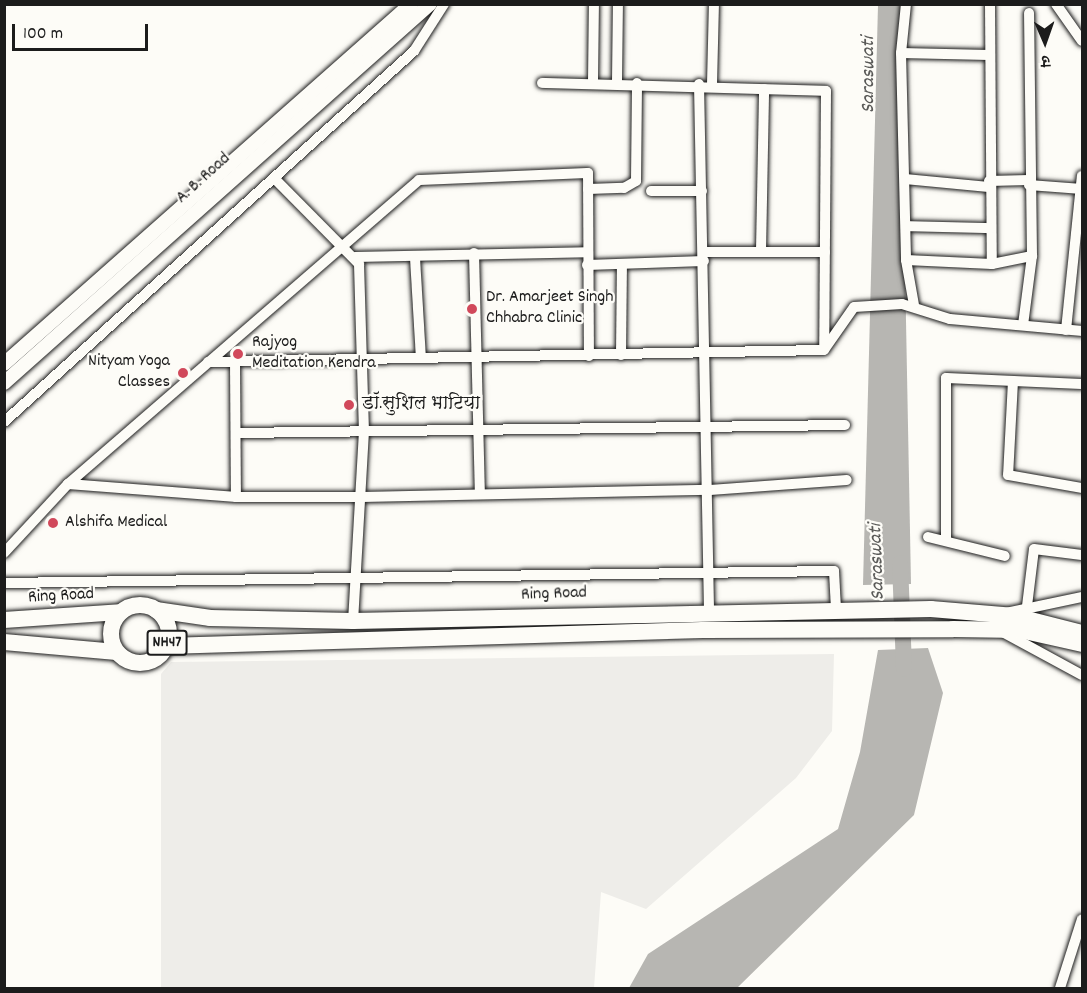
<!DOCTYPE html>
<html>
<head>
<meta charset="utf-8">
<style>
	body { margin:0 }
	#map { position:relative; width:1087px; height:993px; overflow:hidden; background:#fdfcf7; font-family:Dekko,"Playpen Sans Deva",sans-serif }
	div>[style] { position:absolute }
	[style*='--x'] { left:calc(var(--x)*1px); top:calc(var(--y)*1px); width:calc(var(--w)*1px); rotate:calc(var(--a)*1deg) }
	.built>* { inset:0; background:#eeede9 }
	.water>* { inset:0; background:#b7b6b2 }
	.river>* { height:16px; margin:-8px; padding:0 8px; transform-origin:8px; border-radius:8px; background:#b7b6b2 }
	.roads { filter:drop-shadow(0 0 2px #1c1c1c) drop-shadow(0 0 2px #1c1c1c) }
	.minor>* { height:10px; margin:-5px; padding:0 5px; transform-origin:5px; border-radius:5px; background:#fdfcf7 }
	.major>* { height:14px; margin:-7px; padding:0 7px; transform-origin:7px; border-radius:7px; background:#fdfcf7 }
	.highway>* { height:16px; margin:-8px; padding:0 8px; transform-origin:8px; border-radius:8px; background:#fdfcf7 }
	.highway>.ring { margin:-8px; padding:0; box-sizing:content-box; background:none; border:16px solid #fdfcf7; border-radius:50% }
	.dots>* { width:16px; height:16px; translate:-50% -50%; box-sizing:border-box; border:3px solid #fdfcf7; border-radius:50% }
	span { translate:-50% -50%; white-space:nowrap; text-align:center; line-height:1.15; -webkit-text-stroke:4.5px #fdfcf7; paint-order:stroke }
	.shield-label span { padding:2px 4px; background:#fdfcf7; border:2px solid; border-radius:4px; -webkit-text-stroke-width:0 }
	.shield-label { font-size:16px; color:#1c1c1c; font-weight:700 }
	.street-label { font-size:18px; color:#1c1c1c }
	.poi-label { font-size:18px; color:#1c1c1c }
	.left { translate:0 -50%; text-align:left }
	.right { translate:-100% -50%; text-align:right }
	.water-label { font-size:20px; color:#5a5a58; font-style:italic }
	.frame { position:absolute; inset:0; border:6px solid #1c1c1c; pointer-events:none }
	.north { position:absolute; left:1015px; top:12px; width:60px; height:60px; -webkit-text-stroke:4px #fdfcf7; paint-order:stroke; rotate:178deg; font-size:16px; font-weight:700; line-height:24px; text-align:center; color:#1c1c1c }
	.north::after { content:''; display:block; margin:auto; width:21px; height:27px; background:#1c1c1c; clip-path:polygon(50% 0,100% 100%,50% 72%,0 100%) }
	.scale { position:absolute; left:12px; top:24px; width:136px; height:27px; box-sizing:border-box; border:3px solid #1c1c1c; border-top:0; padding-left:8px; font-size:18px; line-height:21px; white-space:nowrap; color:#1c1c1c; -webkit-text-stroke:4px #fdfcf7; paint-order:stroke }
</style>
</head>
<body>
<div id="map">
	<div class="built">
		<div style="clip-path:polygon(834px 654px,832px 731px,796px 778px,646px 909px,601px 892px,594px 988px,161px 988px,161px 674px,171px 662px)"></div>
	</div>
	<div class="water">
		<div style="clip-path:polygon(878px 5px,900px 5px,911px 584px,863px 585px)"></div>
		<div style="clip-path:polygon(928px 648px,943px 693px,914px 815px,737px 988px,629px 988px,648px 954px,838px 829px,860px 752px,878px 650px)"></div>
	</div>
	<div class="river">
		<div style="--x:900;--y:563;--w:106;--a:87.8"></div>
	</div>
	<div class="roads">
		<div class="minor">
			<div style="--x:906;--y:4;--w:49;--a:95.8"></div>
			<div style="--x:901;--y:53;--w:207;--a:88.6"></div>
			<div style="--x:906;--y:260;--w:46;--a:79.9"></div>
			<div style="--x:990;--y:4;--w:260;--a:89.6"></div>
			<div style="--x:1056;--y:4;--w:45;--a:54.9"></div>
			<div style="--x:901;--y:53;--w:88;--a:1.3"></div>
			<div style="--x:593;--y:81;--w:77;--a:-89.3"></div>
			<div style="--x:617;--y:81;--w:77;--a:-89.3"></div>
			<div style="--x:542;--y:83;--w:284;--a:1.6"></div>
			<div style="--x:826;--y:91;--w:258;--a:90.4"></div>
			<div style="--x:699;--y:84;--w:526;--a:88.91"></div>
			<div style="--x:712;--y:84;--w:80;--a:-88.6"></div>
			<div style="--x:905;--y:179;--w:84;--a:5.4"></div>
			<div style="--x:276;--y:180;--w:118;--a:45.3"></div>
			<div style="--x:359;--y:264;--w:167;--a:88.3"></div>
			<div style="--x:364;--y:431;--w:190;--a:93.3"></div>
			<div style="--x:989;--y:181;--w:40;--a:-1.4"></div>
			<div style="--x:1029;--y:185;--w:53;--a:4.3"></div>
			<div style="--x:588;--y:189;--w:36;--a:-2"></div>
			<div style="--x:624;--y:188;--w:14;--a:-30"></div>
			<div style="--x:636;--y:181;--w:98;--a:-89.4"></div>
			<div style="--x:651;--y:191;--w:51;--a:0"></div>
			<div style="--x:906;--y:226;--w:84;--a:1.4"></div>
			<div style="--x:761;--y:251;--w:162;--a:-88.9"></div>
			<div style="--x:705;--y:252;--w:120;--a:0"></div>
			<div style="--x:474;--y:253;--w:241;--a:88.6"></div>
			<div style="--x:355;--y:257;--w:232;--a:-1.2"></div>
			<div style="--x:415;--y:258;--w:100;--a:86.6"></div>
			<div style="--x:906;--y:260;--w:86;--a:2.7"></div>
			<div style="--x:992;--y:264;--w:41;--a:-11.3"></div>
			<div style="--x:587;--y:265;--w:117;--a:-2"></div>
			<div style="--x:1023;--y:325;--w:70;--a:-82.6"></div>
			<div style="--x:1032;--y:256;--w:243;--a:-90.7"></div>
			<div style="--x:1066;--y:330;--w:155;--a:-84.1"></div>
			<div style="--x:621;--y:355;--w:91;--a:-89.4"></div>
			<div style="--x:208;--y:362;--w:616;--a:-1.12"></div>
			<div style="--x:824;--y:350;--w:52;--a:-55.1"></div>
			<div style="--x:854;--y:307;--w:48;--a:-3.6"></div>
			<div style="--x:902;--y:304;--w:50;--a:17.4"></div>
			<div style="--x:950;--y:319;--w:133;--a:5.2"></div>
			<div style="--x:235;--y:362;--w:135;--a:89.6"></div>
			<div style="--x:1013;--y:381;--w:94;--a:93"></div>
			<div style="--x:1008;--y:475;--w:75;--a:10"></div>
			<div style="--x:4;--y:422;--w:553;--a:-42.14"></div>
			<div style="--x:414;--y:51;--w:56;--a:-57.4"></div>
			<div style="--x:236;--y:433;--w:609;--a:-0.75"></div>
			<div style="--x:68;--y:484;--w:169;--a:4.4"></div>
			<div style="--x:236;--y:497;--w:126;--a:0"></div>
			<div style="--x:362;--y:497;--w:348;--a:-1.2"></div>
			<div style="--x:710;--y:490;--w:137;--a:-4.2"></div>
			<div style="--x:928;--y:537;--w:79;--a:13.9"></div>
			<div style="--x:946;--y:540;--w:162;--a:-90"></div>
			<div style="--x:946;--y:378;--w:136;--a:2.5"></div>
			<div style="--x:4;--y:553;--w:94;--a:-47.2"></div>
			<div style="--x:68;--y:484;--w:464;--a:-40.9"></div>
			<div style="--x:419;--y:180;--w:169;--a:-2.4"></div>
			<div style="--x:588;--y:173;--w:183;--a:89.7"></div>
			<div style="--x:4;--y:583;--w:830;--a:-0.83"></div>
			<div style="--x:834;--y:571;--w:39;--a:87"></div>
			<div style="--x:1027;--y:606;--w:57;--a:-83"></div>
			<div style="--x:1034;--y:549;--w:48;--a:7.1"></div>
			<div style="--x:1006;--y:613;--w:78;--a:-11.9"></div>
			<div style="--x:999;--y:630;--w:94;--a:28.5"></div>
			<div style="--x:1060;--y:988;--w:72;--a:-72.3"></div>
		</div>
		<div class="major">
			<div style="--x:4;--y:364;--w:543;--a:-41.49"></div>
			<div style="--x:4;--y:383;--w:570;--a:-41.66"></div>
		</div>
		<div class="highway">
			<div class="ring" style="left:111px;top:605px;width:42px;height:42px"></div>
			<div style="--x:156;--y:610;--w:55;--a:8.4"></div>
			<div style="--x:210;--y:618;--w:143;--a:1.2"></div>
			<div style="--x:353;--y:621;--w:578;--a:-1.19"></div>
			<div style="--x:931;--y:609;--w:84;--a:4.8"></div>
			<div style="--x:1015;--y:616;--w:69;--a:14.2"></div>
			<div style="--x:4;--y:620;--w:116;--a:-3.9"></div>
			<div style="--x:4;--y:642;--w:113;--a:5.1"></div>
			<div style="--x:166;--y:646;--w:537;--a:-1.71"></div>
			<div style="--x:703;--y:630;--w:250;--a:-0.2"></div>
			<div style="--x:953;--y:629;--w:67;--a:0.9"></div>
			<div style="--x:1020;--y:630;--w:64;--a:12.7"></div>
		</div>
	</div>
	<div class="dots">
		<div style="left:472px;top:309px;background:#d1495b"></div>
		<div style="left:238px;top:354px;background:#d1495b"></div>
		<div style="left:183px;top:373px;background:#d1495b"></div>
		<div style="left:349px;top:405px;background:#d1495b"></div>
		<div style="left:53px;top:523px;background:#d1495b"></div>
	</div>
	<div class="shield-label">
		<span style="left:167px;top:643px">NH47</span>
	</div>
	<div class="street-label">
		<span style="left:204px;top:179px;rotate:-42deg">A. B. Road</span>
		<span style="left:554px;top:595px;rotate:-2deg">Ring Road</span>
		<span style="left:61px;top:597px;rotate:-3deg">Ring Road</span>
	</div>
	<div class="poi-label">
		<span class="left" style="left:486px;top:309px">Dr. Amarjeet Singh<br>Chhabra Clinic</span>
		<span class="left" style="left:252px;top:354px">Rajyog<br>Meditation Kendra</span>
		<span class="right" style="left:170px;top:373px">Nityam Yoga<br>Classes</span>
		<span class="left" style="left:362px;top:405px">डॉ.सुशिल भाटिया</span>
		<span class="left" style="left:65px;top:523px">Alshifa Medical</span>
	</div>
	<div class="water-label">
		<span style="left:869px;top:75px;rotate:-90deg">Saraswati</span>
		<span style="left:878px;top:562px;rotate:-92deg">Saraswati</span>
	</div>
	<div class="frame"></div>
	<div class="north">उ</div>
	<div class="scale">100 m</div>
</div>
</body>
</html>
